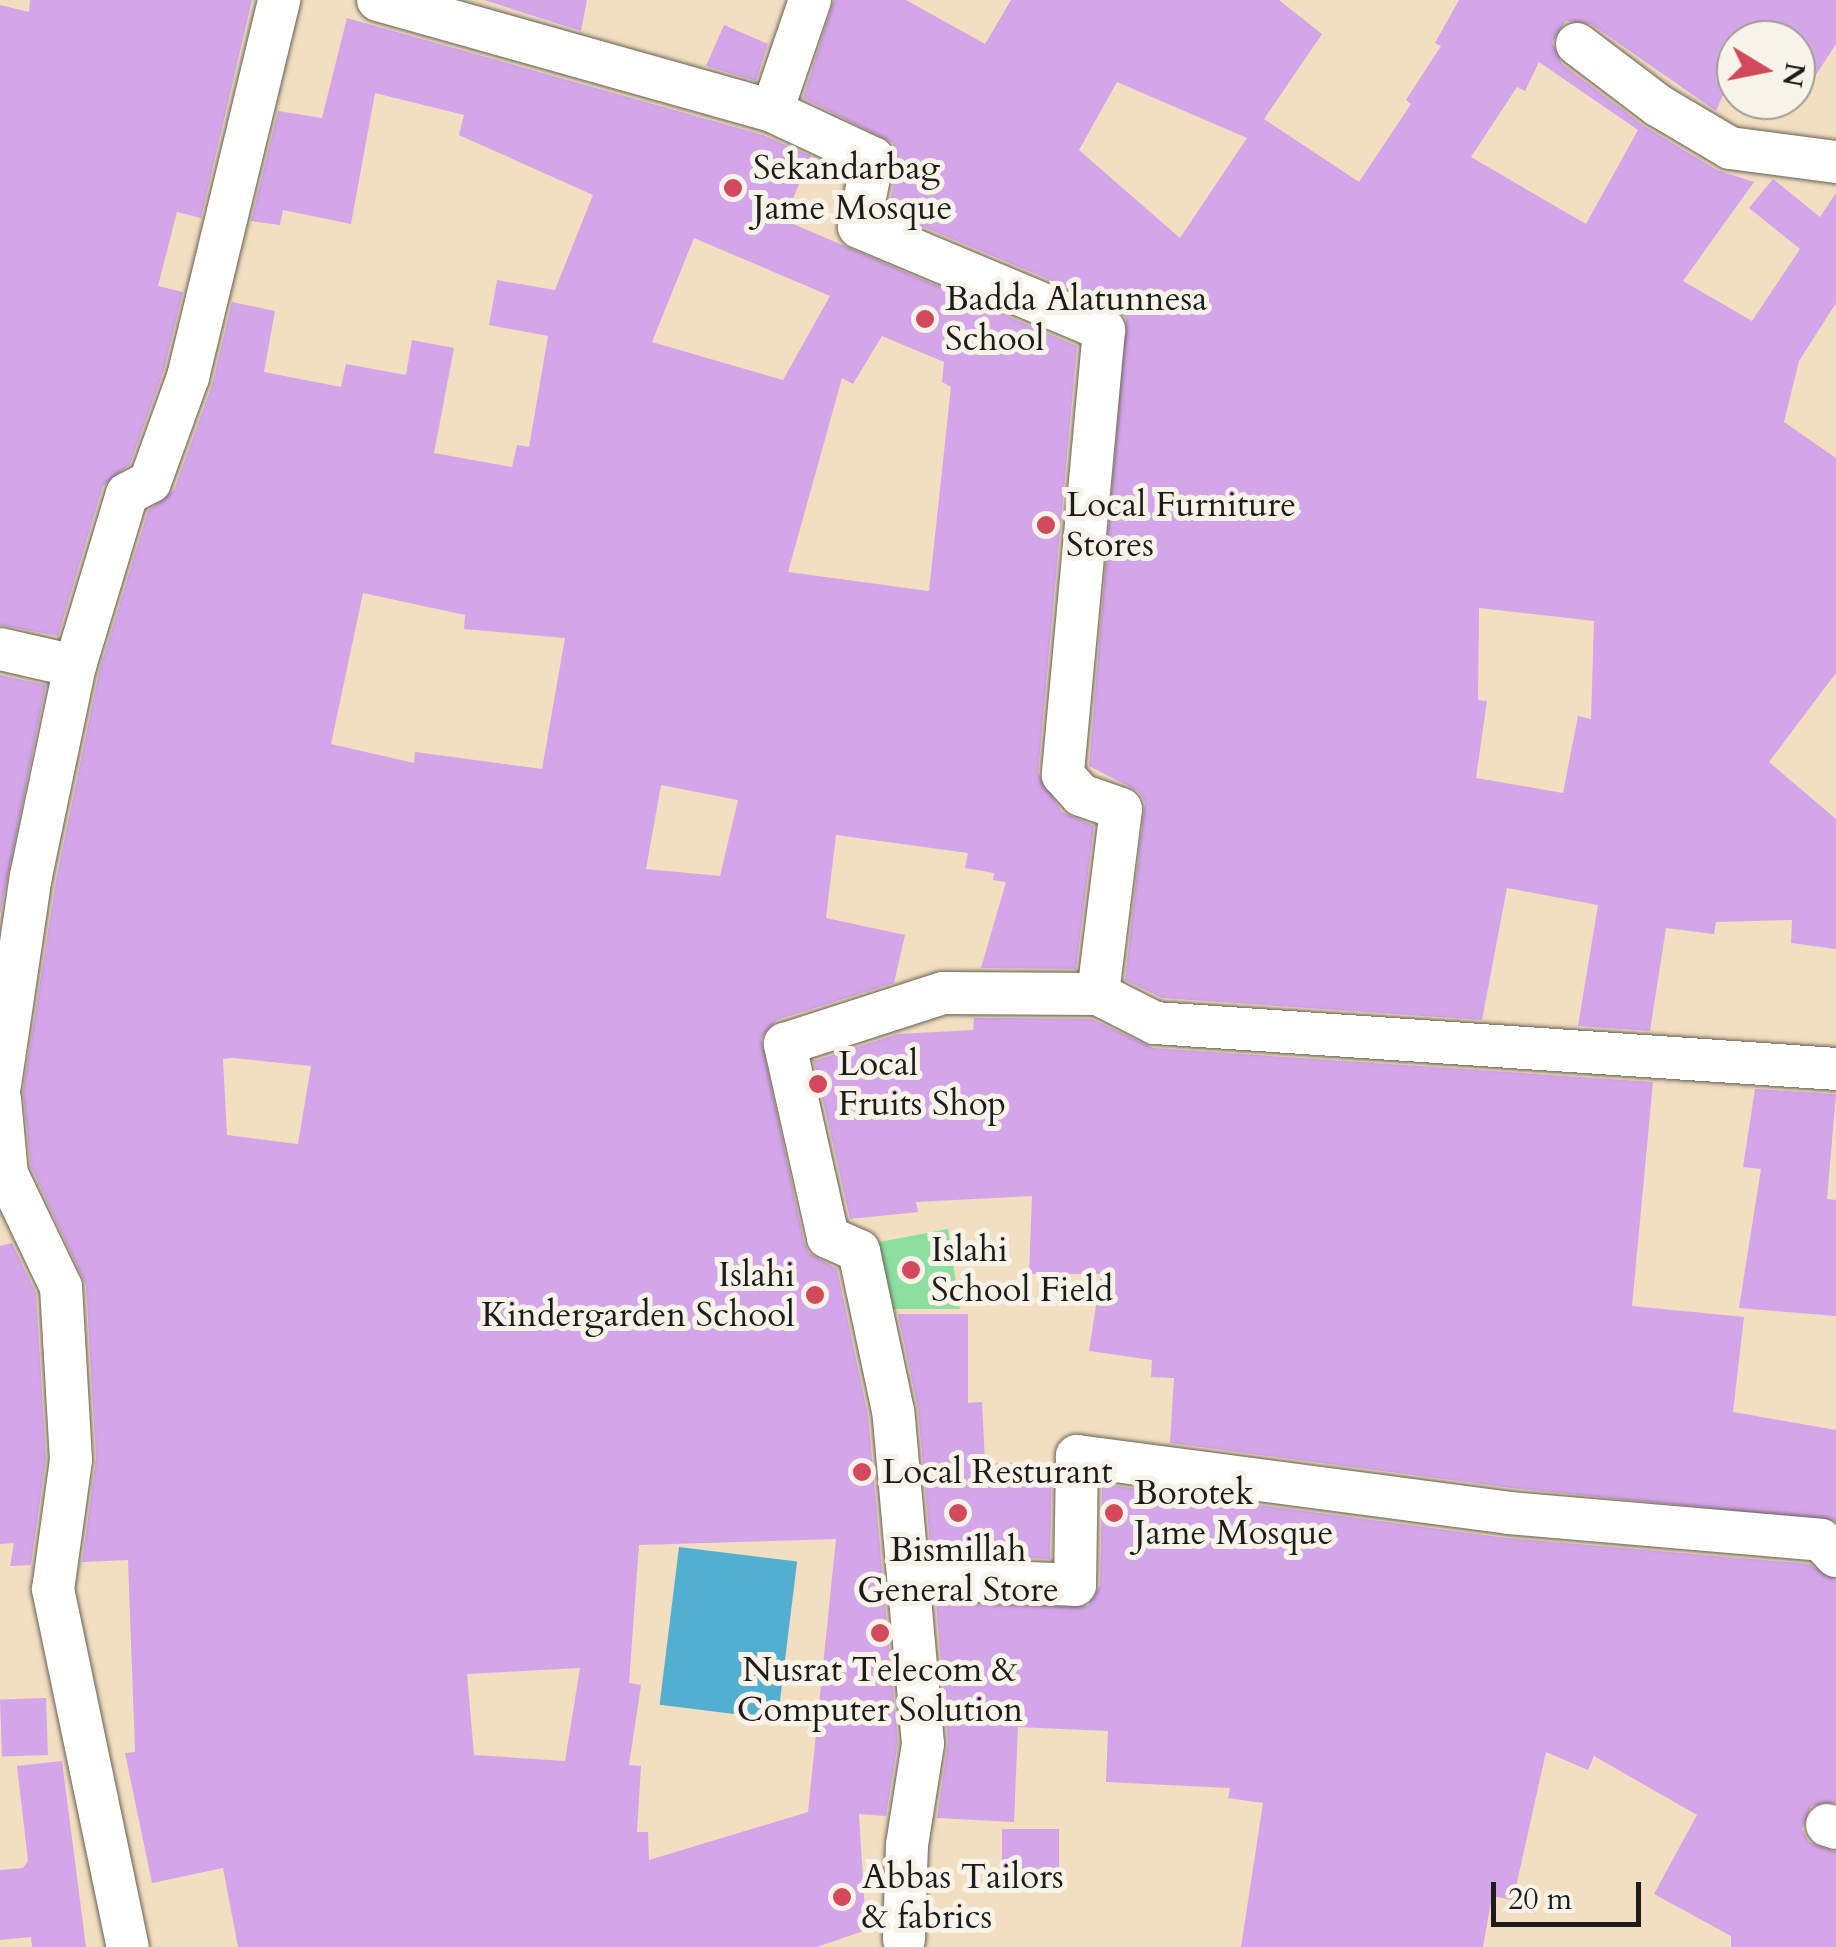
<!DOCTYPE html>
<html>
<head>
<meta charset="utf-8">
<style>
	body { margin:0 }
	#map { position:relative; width:1836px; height:1947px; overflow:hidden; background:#f2dec1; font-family:Cardo,serif }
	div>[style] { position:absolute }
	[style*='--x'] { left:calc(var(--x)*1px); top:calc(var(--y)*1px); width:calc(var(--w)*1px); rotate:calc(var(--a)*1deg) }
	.green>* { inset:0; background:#8ddfa0 }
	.water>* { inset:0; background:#53afd1; transform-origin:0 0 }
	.building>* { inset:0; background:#d5a5ea; transform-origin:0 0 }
	.roads { filter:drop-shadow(0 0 2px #676056) drop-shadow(0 0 2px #676056) }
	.street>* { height:42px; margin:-21px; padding:0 21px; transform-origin:21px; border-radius:21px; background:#fff }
	.dots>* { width:28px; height:28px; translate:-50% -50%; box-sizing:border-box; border:5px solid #f7f3e8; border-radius:50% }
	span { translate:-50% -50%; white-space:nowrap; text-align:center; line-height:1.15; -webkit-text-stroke:10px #f7f3e8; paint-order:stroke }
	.poi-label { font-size:35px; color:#1c1c1c }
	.left { translate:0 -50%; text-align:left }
	.right { translate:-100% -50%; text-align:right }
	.north { position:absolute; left:1716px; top:20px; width:100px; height:100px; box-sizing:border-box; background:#f7f3e8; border:2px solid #9f9d96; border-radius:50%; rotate:100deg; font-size:28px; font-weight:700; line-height:40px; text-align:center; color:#1c1c1c }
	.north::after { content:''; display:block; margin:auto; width:35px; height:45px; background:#d1495b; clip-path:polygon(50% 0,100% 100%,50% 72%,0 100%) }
	.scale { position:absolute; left:1491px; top:1882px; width:150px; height:45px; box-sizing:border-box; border:5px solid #1c1c1c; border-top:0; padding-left:12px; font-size:30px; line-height:35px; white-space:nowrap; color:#1c1c1c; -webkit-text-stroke:8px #f7f3e8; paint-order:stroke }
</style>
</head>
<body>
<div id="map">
	<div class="green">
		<div style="clip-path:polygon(948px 1229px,960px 1309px,878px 1309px,864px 1245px)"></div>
	</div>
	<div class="water">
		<div style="left:679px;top:1547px;width:119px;height:159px;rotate:7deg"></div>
	</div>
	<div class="building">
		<div style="clip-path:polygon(30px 0,252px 0,201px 218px,177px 212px,158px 286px,183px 292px,164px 370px,130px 464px,103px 486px,58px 636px,0 625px,0 5px,29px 12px)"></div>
		<div style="clip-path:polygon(484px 0,587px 0,581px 31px)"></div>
		<div style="clip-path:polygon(evenodd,834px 0,906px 0,985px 44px,1011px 0,1279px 0,1322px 34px,1264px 119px,1359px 182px,1411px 104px,1406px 100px,1441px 46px,1435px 43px,1459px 0,1836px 0,1836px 44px,1812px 81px,1796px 70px,1796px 40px,1736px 40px,1736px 65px,1716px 111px,1591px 24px,1566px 21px,1552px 42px,1562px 64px,1644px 126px,1717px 170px,1754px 182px,1683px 281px,1752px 321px,1800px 249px,1749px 208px,1773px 179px,1820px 217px,1836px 193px,1836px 303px,1799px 361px,1784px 422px,1836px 458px,1836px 673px,1769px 762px,1836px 819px,1836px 949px,1791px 943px,1792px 920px,1716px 922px,1714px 934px,1666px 928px,1650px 1031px,1578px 1026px,1598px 905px,1507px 888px,1482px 1020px,1162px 998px,1125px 980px,1145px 802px,1138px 791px,1089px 766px,1126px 318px,1114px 307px,888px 212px,898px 162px,893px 143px,803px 98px,834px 0,1539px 62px,1638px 130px,1586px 224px,1471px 157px,1517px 87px,1525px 91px,1539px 62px,834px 0,1117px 82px,1247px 138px,1180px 238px,1079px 150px,1117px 82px,834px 0,1479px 608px,1594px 621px,1591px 719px,1578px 716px,1563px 793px,1476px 778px,1487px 701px,1478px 700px,1479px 608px)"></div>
		<div style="clip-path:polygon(evenodd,347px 18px,763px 135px,811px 156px,784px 220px,1077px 346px,1038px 773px,1062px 812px,1094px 826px,1076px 969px,981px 968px,1006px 882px,993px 880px,994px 873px,965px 868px,968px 853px,836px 835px,826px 918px,905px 935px,894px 983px,777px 1020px,761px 1038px,804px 1242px,809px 1253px,837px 1269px,868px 1415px,898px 1743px,886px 1816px,859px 1814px,866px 1930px,817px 1947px,238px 1947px,223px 1868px,152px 1883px,125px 1753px,135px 1752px,128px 1560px,82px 1562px,96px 1459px,86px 1285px,31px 1167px,23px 1092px,56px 880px,99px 672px,148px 511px,174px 490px,212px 385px,232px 302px,275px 311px,264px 372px,341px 387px,346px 364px,406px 375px,412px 340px,454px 348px,434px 453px,512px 467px,517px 445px,529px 447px,548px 336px,489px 325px,497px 280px,555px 290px,593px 195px,459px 135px,464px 115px,375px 93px,351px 224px,283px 210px,280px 225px,251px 221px,278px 111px,322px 118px,347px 18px,694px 238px,830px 296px,783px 380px,652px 342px,694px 238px,347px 18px,882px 336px,944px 362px,942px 382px,951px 387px,929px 591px,788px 572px,842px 378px,853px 384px,882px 336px,347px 18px,363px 593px,465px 615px,464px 629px,565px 638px,542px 769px,415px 752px,414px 763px,331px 744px,363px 593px,347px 18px,661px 785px,738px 800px,720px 876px,646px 869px,661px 785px,347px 18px,233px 1058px,311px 1066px,298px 1144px,227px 1135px,223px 1059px,233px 1058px,347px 18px,836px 1539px,808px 1812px,649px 1860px,648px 1832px,637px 1832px,641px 1766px,629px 1765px,641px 1685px,629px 1683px,639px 1545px,836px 1539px,347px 18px,580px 1668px,565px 1761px,474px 1755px,467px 1674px,580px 1668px)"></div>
		<div style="clip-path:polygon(724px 25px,768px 44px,756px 81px,706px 66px)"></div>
		<div style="clip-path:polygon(0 675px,46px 685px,0 915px)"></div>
		<div style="clip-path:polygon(974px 1018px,1092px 1019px,1153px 1048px,1653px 1082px,1632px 1306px,1744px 1317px,1733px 1412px,1836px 1430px,1836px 1521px,1512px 1488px,1170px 1443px,1174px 1378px,1151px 1377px,1152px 1360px,1089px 1351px,1101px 1274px,1029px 1274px,1032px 1196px,916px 1202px,918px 1212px,850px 1219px,814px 1061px,898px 1034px,973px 1030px)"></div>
		<div style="clip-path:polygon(1755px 1089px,1836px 1094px,1827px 1199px,1836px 1200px,1836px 1316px,1739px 1308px,1761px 1169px,1743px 1167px)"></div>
		<div style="clip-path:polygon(12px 1243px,36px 1293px,46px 1459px,31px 1565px,10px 1566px,14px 1543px,0 1544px,0 1246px)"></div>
		<div style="clip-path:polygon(898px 1314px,968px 1314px,968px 1403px,982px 1402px,985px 1463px,1052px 1464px,1050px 1559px,931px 1554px,918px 1409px)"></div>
		<div style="clip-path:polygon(1102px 1484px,1506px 1538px,1809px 1564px,1836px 1580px,1836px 1802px,1811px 1806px,1802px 1829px,1809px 1842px,1836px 1852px,1836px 1947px,1731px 1947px,1731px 1936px,1654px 1894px,1697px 1815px,1594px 1756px,1588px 1770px,1546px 1752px,1513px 1900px,1492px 1896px,1483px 1947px,1241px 1947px,1263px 1803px,1228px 1798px,1230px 1788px,1106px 1782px,1108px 1731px,1018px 1727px,1014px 1822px,937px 1818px,948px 1742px,936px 1604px,1088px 1606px,1100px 1585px)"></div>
		<div style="left:46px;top:1698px;width:57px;height:46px;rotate:88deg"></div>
		<div style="clip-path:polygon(62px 1761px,86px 1947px,32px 1947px,31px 1937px,0 1940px,0 1870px,23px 1868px,28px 1861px,17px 1766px)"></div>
		<div style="left:1002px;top:1829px;width:57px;height:56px"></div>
	</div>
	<div class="roads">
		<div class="street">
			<div style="--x:378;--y:0;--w:409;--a:15.7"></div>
			<div style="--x:810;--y:0;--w:117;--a:108.9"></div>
			<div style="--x:772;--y:111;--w:111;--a:25"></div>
			<div style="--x:873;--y:158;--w:70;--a:101.5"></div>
			<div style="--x:859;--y:227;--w:266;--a:22.8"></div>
			<div style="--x:1104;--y:330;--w:447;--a:95.3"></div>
			<div style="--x:1063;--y:775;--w:27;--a:48"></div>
			<div style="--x:1081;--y:795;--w:42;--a:19.3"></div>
			<div style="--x:1121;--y:809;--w:186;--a:97.1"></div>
			<div style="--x:1577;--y:44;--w:103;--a:37.1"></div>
			<div style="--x:1659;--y:106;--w:82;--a:30.6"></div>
			<div style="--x:1730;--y:148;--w:107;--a:7.5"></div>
			<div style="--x:0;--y:649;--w:77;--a:12.8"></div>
			<div style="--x:0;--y:1085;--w:211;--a:-81.6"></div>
			<div style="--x:31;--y:876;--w:215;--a:-78.2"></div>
			<div style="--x:75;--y:666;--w:180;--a:-73.2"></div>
			<div style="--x:127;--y:494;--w:26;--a:-28"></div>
			<div style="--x:150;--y:482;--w:112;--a:-70.1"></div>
			<div style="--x:188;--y:377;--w:388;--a:-76.4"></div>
			<div style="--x:0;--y:1099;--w:75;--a:84.7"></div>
			<div style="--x:7;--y:1174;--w:125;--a:64.5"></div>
			<div style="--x:61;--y:1287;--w:173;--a:86.7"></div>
			<div style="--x:71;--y:1460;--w:130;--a:97.9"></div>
			<div style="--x:53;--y:1589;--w:366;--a:78.2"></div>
			<div style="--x:909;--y:1578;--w:166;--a:2.4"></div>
			<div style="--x:1075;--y:1585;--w:129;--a:-89.1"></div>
			<div style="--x:1077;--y:1456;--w:436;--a:7.5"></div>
			<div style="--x:1509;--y:1513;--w:313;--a:4.9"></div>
			<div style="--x:1821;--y:1540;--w:22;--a:47"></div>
			<div style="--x:1827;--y:1825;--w:9;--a:18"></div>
			<div style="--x:904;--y:1939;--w:94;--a:-88.2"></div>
			<div style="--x:907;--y:1845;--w:102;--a:-81"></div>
			<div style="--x:923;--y:1744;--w:334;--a:-95.1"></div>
			<div style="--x:893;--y:1411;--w:164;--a:-102"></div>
			<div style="--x:859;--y:1251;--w:34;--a:-156"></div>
			<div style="--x:828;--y:1237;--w:198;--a:-102.6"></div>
			<div style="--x:785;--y:1044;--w:166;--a:-17.9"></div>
			<div style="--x:943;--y:993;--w:155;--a:0.4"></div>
			<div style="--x:1098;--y:994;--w:64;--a:27"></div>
			<div style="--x:1155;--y:1023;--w:683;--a:3.86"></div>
		</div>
	</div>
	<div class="dots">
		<div style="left:733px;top:188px;background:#d1495b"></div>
		<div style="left:925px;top:319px;background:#d1495b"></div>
		<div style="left:1046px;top:525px;background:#d1495b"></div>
		<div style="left:818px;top:1084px;background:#d1495b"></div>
		<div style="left:911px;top:1270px;background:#d1495b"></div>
		<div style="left:815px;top:1295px;background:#d1495b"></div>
		<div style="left:862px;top:1472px;background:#d1495b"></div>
		<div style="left:958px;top:1513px;background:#d1495b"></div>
		<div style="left:1114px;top:1513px;background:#d1495b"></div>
		<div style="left:880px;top:1633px;background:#d1495b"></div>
		<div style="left:842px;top:1897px;background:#d1495b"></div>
	</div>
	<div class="poi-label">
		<span class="left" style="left:753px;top:188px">Sekandarbag<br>Jame Mosque</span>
		<span class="left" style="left:945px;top:319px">Badda Alatunnesa<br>School</span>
		<span class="left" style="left:1066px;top:525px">Local Furniture<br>Stores</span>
		<span class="left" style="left:838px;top:1084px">Local<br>Fruits Shop</span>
		<span class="left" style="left:931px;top:1270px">Islahi<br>School Field</span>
		<span class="right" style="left:795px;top:1295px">Islahi<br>Kindergarden School</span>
		<span class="left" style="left:882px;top:1472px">Local Resturant</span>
		<span class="left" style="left:1134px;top:1513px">Borotek<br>Jame Mosque</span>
		<span style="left:958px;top:1570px">Bismillah<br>General Store</span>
		<span style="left:880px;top:1690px">Nusrat Telecom &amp;<br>Computer Solution</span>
		<span class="left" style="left:862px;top:1897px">Abbas Tailors<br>&amp; fabrics</span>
	</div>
	<div class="north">N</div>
	<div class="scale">20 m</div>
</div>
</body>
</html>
